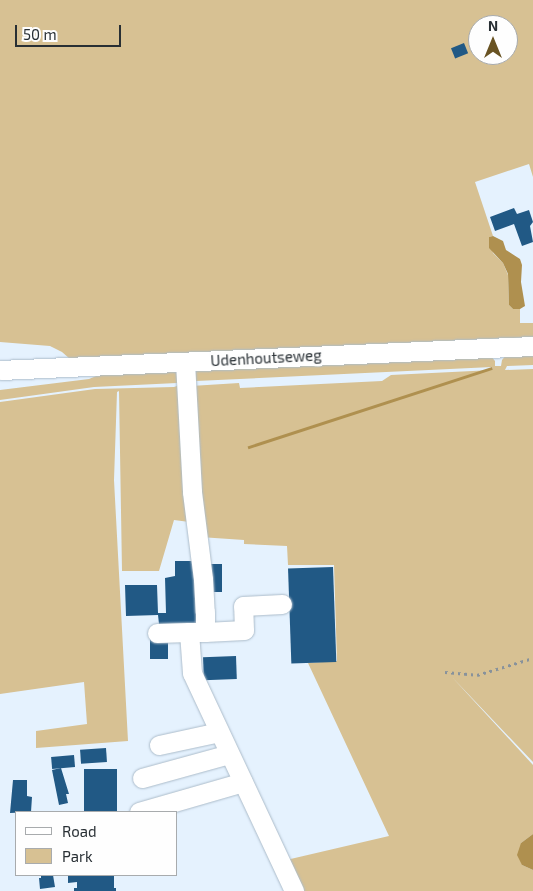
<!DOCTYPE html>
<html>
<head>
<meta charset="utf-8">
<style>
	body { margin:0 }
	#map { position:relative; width:533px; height:891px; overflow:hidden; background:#e5f2fe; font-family:"Exo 2",sans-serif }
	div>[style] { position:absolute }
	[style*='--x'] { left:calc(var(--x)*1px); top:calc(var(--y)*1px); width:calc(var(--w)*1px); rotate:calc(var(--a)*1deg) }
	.green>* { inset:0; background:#d7c193 }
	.water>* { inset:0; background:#af904f; transform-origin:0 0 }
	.building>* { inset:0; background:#215985; transform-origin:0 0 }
	.path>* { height:2.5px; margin-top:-1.25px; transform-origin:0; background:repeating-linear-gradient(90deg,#88929b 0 2.5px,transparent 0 6.5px) }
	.roads { filter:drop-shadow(0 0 1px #acbcca) drop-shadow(0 0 1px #acbcca) }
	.minor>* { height:19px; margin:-9.5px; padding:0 9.5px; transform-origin:9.5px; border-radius:9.5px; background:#fff }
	span { translate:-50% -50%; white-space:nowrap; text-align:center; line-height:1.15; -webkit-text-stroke:5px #fefefe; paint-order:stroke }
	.street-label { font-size:15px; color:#282f34 }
	.legend { position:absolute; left:15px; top:811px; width:162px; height:65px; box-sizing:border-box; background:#fefefe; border:1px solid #a8abad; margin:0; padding:6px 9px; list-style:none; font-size:15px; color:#282f34 }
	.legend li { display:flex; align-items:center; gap:10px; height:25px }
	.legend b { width:25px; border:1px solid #a8abad }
	.north { position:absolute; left:468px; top:15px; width:50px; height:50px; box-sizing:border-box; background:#fefefe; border:1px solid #a8abad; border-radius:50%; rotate:0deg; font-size:14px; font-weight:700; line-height:20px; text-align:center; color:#282f34 }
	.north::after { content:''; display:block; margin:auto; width:18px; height:22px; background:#695323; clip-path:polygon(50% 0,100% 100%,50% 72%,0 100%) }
	.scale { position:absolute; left:15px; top:25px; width:106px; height:22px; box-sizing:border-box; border:2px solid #282f34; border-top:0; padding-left:6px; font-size:15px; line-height:18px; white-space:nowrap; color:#282f34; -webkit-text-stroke:4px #fefefe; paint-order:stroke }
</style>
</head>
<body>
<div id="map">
	<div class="green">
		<div style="clip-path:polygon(evenodd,0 0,533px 0,533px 177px,529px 164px,475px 182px,493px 236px,489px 237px,493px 253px,503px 263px,508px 275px,509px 305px,513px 309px,520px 309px,520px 323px,533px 323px,533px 337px,70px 359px,62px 352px,50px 346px,0 342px,0 0,478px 25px,508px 25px,508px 55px,478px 55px,478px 25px)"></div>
		<div style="clip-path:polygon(evenodd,533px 353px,533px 365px,507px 366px,505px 370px,533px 369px,533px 762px,451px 676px,533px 765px,533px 834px,521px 843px,522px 865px,533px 870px,533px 891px,298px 891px,282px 861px,389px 836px,308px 663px,337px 661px,334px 565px,288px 565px,287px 546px,244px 544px,244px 540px,200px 537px,197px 523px,174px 520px,159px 571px,122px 571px,119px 391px,117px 392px,114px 480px,128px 741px,36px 748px,36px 731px,87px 724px,84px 682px,0 694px,0 402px,95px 389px,174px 387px,177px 386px,177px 383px,94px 387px,0 400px,0 390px,89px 379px,101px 374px,490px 355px,495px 361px,495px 366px,501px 366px,502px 360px,507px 354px,533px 353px,492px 367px,493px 370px,391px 375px,382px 381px,240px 388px,239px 383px,191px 386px,196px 381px,492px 367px)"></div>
	</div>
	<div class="water">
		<div style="clip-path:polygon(493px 236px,503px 241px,506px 250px,520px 259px,522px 265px,521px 282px,525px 306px,520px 309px,513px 309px,509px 305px,508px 274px,503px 263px,489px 248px,489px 237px)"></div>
		<div style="left:492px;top:367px;width:3px;height:257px;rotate:72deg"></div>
		<div style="clip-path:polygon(533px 834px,533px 870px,522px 865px,517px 855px,521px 843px)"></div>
	</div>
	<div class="building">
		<div style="left:464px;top:43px;width:11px;height:14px;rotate:68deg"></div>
		<div style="clip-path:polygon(514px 208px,517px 214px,529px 210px,533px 222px,530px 226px,533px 242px,522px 246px,514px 224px,495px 231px,490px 217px)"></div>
		<div style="clip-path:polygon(175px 561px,194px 561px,198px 624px,159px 624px,158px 615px,126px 616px,125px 585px,157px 585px,158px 613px,166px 613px,165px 578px,175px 576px)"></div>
		<div style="left:211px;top:564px;width:11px;height:28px"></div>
		<div style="left:333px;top:567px;width:95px;height:45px;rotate:88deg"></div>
		<div style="left:150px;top:638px;width:18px;height:21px"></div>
		<div style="left:236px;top:656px;width:23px;height:33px;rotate:88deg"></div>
		<div style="left:106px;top:748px;width:14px;height:26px;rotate:86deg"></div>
		<div style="left:74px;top:755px;width:12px;height:23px;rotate:85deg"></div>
		<div style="clip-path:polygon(61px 768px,69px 794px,66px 794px,68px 803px,59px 805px,52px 770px)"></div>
		<div style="left:117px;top:769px;width:43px;height:33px;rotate:90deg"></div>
		<div style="clip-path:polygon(13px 780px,27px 780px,27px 796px,32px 797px,31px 812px,10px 813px)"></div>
		<div style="clip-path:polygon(41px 875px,53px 875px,55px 887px,40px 889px,39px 878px,41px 878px)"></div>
		<div style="clip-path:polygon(68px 875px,114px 875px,114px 888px,116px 888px,116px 891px,74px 891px,74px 888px,77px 888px,77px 882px,68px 883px)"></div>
	</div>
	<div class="path">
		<div style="--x:445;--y:672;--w:32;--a:5"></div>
		<div style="--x:477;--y:675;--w:59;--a:-16.9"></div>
	</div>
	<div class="roads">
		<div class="minor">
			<div style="--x:185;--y:362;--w:130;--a:86.9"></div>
			<div style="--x:192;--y:492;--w:88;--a:82.8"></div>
			<div style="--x:203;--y:579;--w:33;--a:87"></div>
			<div style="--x:205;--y:612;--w:20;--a:90"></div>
			<div style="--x:205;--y:632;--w:16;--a:180"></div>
			<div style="--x:189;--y:632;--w:41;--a:85.8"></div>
			<div style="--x:192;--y:673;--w:241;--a:64.9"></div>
			<div style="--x:0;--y:370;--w:534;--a:-2.58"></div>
			<div style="--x:205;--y:632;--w:39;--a:-3"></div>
			<div style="--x:244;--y:630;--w:24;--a:-92"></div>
			<div style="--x:243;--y:606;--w:39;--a:-3"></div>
			<div style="--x:157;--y:633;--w:32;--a:-2"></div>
			<div style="--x:159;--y:745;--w:61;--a:-12.2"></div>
			<div style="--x:142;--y:778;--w:90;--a:-15.4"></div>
			<div style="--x:139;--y:812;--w:108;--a:-16.1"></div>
		</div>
	</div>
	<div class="street-label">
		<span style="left:266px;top:358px;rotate:-3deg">Udenhoutseweg</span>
	</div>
	<ul class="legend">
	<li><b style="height:6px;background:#fff"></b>Road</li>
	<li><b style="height:14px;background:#d7c193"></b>Park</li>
	</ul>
	<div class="north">N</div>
	<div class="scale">50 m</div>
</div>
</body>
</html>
